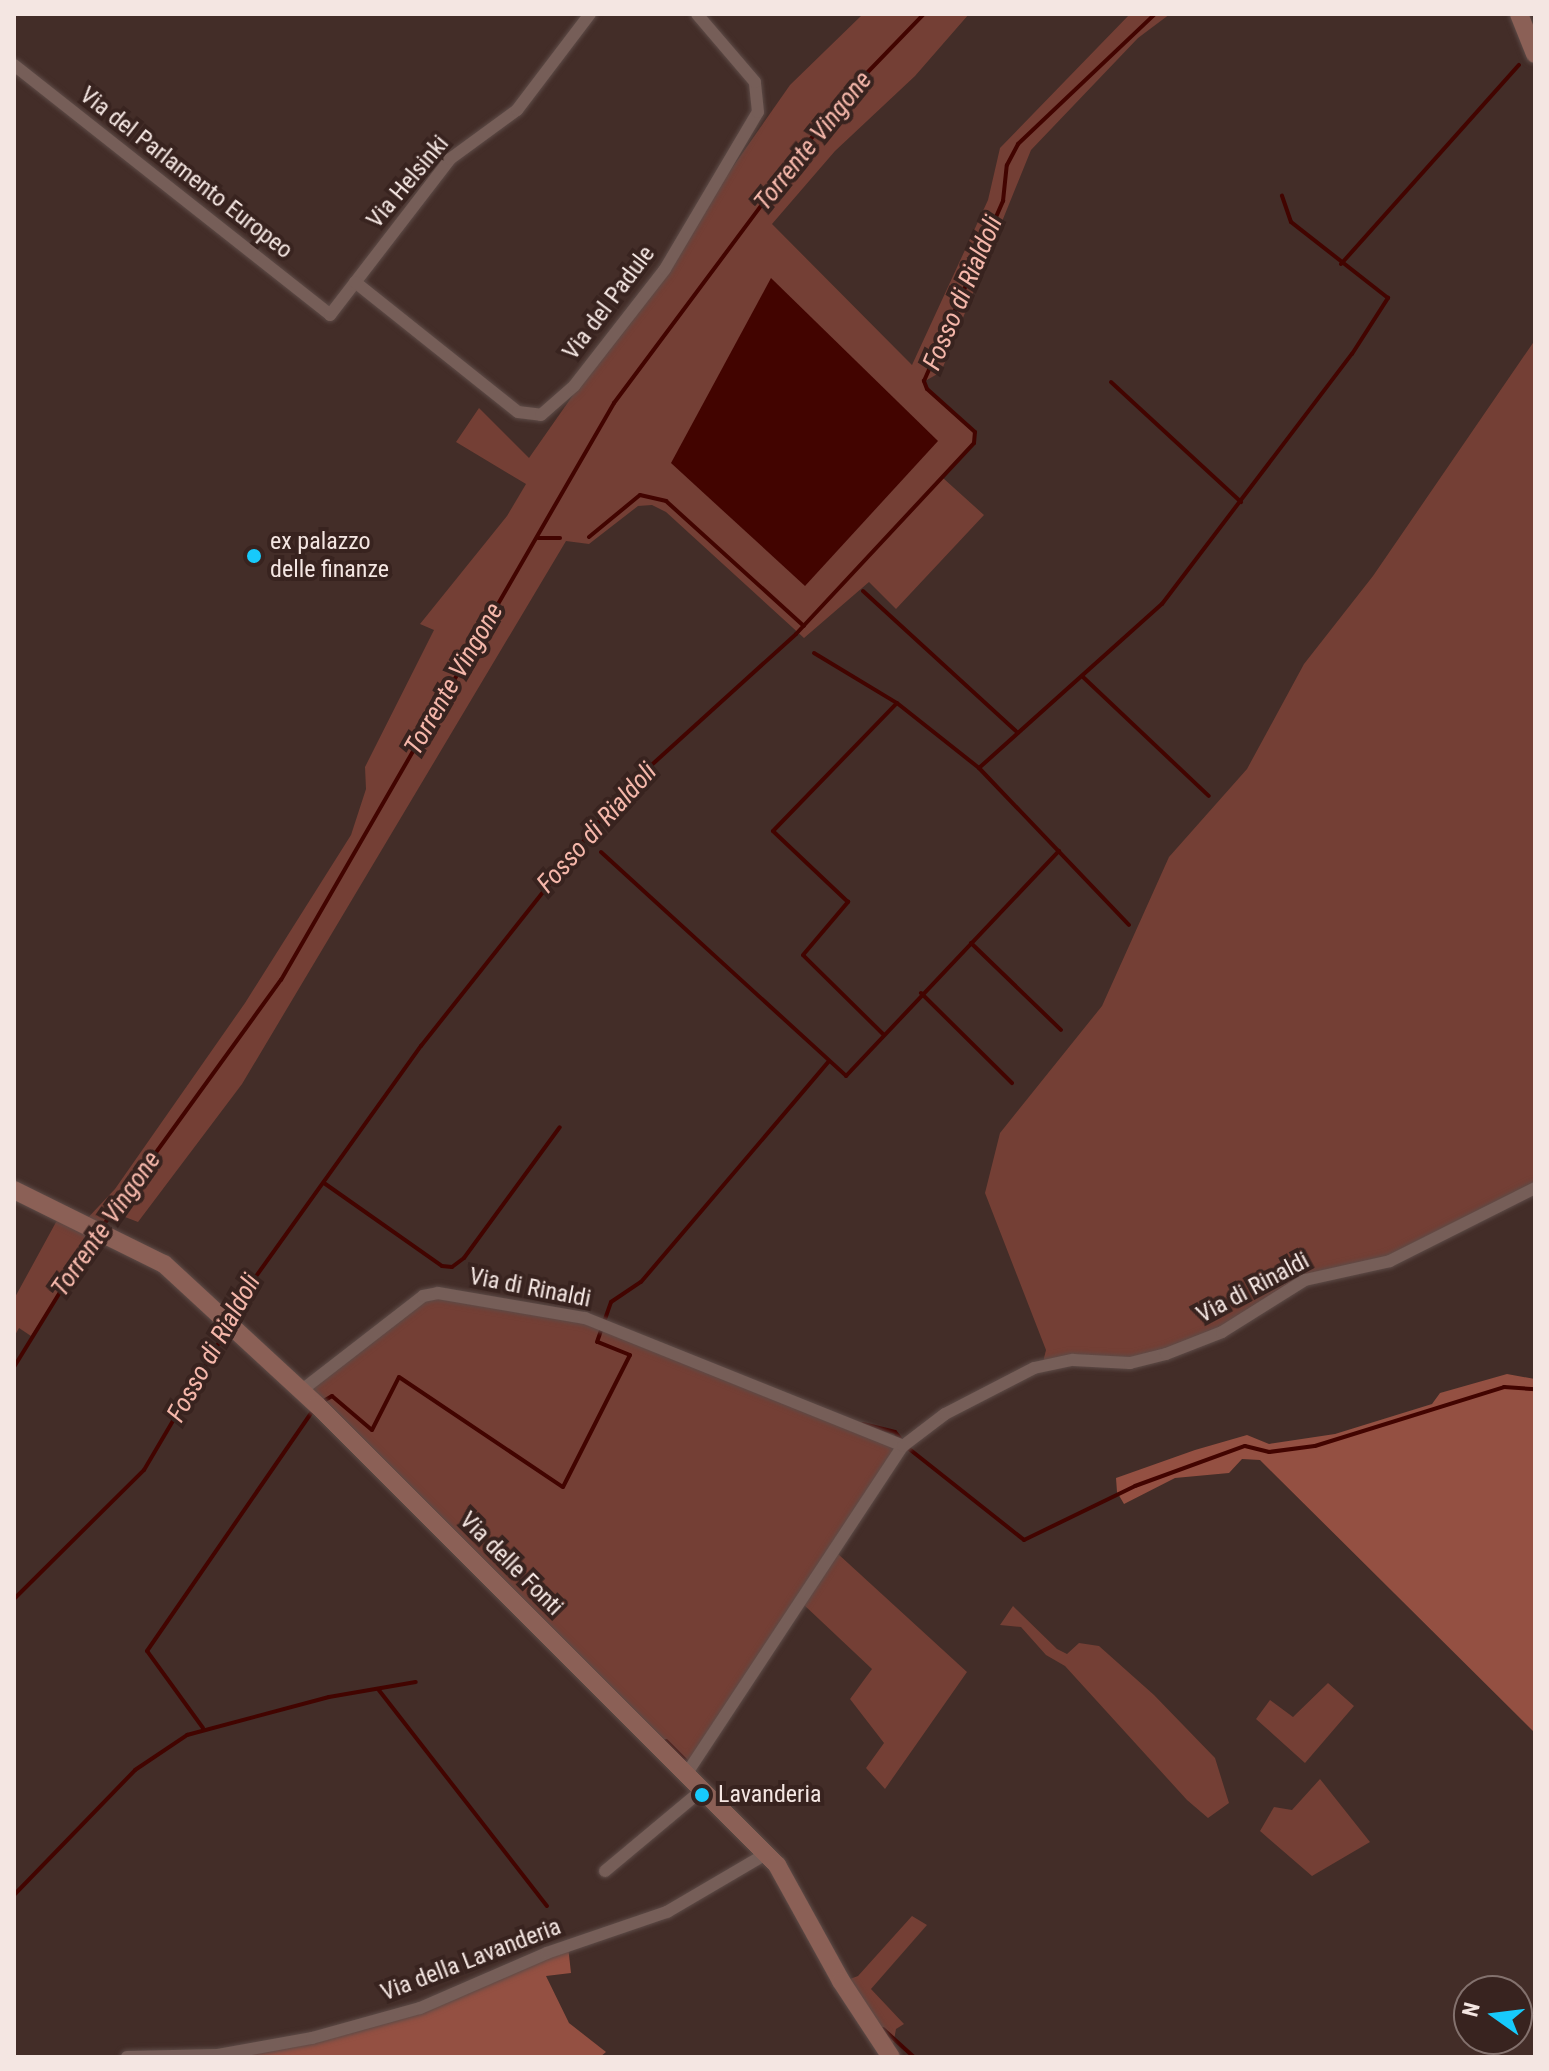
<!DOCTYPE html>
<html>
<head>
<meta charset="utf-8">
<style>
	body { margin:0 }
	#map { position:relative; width:1549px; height:2071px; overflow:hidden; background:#432d28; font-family:"Roboto Condensed",sans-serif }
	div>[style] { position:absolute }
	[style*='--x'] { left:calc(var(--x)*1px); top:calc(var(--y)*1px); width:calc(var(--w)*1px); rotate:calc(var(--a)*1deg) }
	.green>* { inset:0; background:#743f35 }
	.forest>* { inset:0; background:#945042 }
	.water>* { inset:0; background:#420400 }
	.stream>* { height:4px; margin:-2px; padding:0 2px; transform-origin:2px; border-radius:2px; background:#420400 }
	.roads { filter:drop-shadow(0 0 2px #5d4b47) drop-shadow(0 0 2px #5d4b47) }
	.street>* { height:12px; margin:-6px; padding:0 6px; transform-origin:6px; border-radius:6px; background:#765e58 }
	.secondary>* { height:18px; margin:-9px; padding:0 9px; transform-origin:9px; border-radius:9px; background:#8b6056 }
	.dots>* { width:22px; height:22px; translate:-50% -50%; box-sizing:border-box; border:4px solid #38231f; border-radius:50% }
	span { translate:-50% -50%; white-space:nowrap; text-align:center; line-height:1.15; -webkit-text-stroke:8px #38231f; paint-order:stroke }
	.street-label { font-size:24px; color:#f4e6e2 }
	.poi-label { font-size:24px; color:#f4e6e2 }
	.left { translate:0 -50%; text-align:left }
	.water-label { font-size:26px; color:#f5b7aa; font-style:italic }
	.frame { position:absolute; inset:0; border:16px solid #f4e6e2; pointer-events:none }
	.north { position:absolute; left:1453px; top:1975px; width:80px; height:80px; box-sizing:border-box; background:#38231f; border:2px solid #83716d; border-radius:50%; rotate:284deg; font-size:22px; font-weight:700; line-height:32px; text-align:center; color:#f4e6e2 }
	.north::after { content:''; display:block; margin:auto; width:28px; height:36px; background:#17cafb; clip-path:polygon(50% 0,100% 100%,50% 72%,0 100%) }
</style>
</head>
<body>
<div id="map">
	<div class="green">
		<div style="clip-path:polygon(863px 14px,969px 14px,915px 76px,835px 151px,772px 224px,912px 365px,988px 200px,1000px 148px,1130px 14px,1170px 14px,1138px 38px,1031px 150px,941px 372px,925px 381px,927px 389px,975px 432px,974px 443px,943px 478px,984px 515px,896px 609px,869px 582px,804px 638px,666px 512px,652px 505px,638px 506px,589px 544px,566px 541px,242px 1084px,138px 1222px,112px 1212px,31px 1336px,19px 1328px,14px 1337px,14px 1299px,61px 1213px,83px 1223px,115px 1189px,245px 1003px,351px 835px,366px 789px,365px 767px,434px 630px,420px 624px,507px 516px,526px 484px,456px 442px,479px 408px,529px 458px,790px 85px)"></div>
		<div style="clip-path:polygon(1535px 340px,1535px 1190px,1390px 1261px,1327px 1274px,1166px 1354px,1042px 1366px,1046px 1350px,985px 1193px,1000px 1133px,1102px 1006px,1169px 857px,1247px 769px,1304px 664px,1373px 576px)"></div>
		<div style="clip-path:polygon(423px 1296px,585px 1318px,903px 1446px,837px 1553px,967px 1672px,885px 1789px,866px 1768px,884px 1743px,850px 1699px,872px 1669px,803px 1604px,687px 1773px,302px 1390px)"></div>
		<div style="clip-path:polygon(1013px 1606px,1057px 1649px,1067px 1654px,1079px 1643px,1099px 1646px,1154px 1695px,1215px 1758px,1229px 1803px,1208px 1818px,1187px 1800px,1065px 1666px,1046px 1655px,1021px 1627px,1000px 1625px)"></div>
		<div style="clip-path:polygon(1328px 1683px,1354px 1706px,1305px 1763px,1256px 1719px,1270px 1700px,1293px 1717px)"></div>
		<div style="clip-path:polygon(1320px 1779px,1370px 1842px,1312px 1876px,1260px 1831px,1274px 1807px,1292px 1810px)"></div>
		<div style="clip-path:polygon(912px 1916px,927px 1925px,871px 1989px,904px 2024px,896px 2029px,891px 2056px,842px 1982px,858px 1976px)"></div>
	</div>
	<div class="forest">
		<div style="clip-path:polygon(1507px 1374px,1535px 1379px,1535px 1733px,1260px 1460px,1242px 1459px,1229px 1473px,1175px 1478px,1124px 1504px,1117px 1492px,1116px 1478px,1195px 1450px,1247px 1435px,1269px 1444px,1335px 1434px,1432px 1404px,1440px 1393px)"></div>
		<div style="clip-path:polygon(568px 1946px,571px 1973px,546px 1976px,569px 2023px,606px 2052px,600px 2057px,127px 2057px,218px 2055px,420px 2008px)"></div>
	</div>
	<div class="water">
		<div style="clip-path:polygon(771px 278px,938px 441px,805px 586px,671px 463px)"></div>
	</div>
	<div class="stream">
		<div style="--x:1341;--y:264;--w:267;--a:-48.2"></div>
		<div style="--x:1111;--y:382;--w:177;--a:42.7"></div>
		<div style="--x:589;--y:537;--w:66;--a:-39.5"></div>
		<div style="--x:640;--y:495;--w:27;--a:13"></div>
		<div style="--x:666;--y:501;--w:186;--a:42.2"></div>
		<div style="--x:538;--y:538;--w:22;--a:0"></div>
		<div style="--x:863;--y:591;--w:210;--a:42.5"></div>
		<div style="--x:814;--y:653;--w:97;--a:31.1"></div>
		<div style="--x:897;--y:703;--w:105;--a:38.4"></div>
		<div style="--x:979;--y:768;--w:217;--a:46.3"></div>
		<div style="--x:1083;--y:677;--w:173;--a:43.4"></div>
		<div style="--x:979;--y:768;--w:246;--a:-41.9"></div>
		<div style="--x:1162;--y:604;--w:314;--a:-52.8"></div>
		<div style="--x:1352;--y:354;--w:67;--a:-57.3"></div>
		<div style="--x:1388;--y:298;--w:123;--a:-141.9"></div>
		<div style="--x:1291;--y:222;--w:28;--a:-109"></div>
		<div style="--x:601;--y:852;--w:332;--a:42.4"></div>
		<div style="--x:846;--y:1076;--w:310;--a:-46.6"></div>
		<div style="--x:971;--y:943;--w:125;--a:44"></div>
		<div style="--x:921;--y:993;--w:128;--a:44.7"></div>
		<div style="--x:883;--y:1034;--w:112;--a:-135.4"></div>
		<div style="--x:803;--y:955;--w:70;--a:-49.7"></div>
		<div style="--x:848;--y:902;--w:103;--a:-136.6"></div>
		<div style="--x:773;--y:831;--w:178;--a:-45.9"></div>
		<div style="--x:324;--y:1183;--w:144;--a:35.1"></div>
		<div style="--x:442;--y:1266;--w:10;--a:6"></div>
		<div style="--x:452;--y:1267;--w:15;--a:-37"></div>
		<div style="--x:464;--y:1258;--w:162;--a:-53.8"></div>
		<div style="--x:102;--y:1227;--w:305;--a:-54.1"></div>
		<div style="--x:281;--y:980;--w:666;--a:-60.01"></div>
		<div style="--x:614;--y:403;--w:372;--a:-53.3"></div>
		<div style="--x:836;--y:105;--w:127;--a:-46"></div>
		<div style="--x:229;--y:1314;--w:330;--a:-54.4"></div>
		<div style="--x:421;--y:1046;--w:327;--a:-51.6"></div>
		<div style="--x:624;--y:790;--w:232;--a:-42.2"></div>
		<div style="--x:796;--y:634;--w:261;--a:-47"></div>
		<div style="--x:974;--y:443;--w:11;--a:-85"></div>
		<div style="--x:975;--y:432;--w:64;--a:-138.1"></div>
		<div style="--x:927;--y:389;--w:9;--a:-111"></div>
		<div style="--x:924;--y:381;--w:197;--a:-66.3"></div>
		<div style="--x:1003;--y:201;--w:36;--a:-84"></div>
		<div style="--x:1007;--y:165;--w:24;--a:-62"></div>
		<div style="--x:1018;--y:144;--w:189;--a:-43.5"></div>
		<div style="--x:14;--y:1367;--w:153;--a:-58.4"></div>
		<div style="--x:320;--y:1403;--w:14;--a:-30"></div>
		<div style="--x:332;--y:1396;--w:52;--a:40.4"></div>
		<div style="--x:372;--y:1430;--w:59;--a:-63"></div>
		<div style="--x:399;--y:1377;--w:197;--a:33.9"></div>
		<div style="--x:563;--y:1487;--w:148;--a:-63.1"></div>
		<div style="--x:630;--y:1355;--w:35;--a:-158"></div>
		<div style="--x:597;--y:1342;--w:42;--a:-70.7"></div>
		<div style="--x:611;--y:1302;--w:36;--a:-34"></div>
		<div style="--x:641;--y:1282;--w:290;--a:-49.6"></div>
		<div style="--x:863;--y:1424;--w:33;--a:14"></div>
		<div style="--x:895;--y:1432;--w:21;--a:51"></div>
		<div style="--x:908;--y:1448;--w:148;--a:38.4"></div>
		<div style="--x:1024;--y:1540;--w:123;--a:-25.9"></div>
		<div style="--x:1135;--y:1486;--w:117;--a:-20"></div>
		<div style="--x:1245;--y:1446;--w:25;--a:14"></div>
		<div style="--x:1269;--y:1452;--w:46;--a:-7.4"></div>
		<div style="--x:1315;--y:1446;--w:198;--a:-17.3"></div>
		<div style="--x:1504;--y:1387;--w:31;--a:4"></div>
		<div style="--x:14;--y:1599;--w:183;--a:-44.8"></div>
		<div style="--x:144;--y:1470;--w:161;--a:-59.5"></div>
		<div style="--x:378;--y:1689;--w:275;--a:52.1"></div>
		<div style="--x:203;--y:1728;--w:95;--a:-126"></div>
		<div style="--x:147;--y:1651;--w:294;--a:-55.4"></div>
		<div style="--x:666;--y:1741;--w:35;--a:45"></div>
		<div style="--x:14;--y:1895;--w:174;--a:-45.9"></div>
		<div style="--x:135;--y:1770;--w:63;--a:-33.9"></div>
		<div style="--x:187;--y:1735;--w:147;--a:-15"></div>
		<div style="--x:329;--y:1697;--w:88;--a:-9.8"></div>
		<div style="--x:883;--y:2029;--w:42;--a:42.1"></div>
	</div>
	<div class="roads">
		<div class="street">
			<div style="--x:14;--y:65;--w:403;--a:38.3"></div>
			<div style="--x:330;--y:315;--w:197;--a:-52.4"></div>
			<div style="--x:450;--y:159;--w:83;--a:-36.2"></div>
			<div style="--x:517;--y:110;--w:121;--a:-52.8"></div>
			<div style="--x:355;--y:282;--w:208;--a:38.6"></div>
			<div style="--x:518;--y:412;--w:23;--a:7"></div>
			<div style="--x:541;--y:415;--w:44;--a:-41.3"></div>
			<div style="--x:574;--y:386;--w:148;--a:-52.1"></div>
			<div style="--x:665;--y:269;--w:182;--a:-59.4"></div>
			<div style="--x:758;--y:112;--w:30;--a:-96"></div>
			<div style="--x:755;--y:82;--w:89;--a:-130.5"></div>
			<div style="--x:302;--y:1390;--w:153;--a:-37.8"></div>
			<div style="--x:423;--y:1296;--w:15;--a:-11"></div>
			<div style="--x:438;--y:1293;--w:149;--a:9.7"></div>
			<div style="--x:585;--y:1318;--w:343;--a:21.9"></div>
			<div style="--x:687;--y:1773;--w:392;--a:-56.6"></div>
			<div style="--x:903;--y:1446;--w:53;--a:-37.3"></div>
			<div style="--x:945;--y:1414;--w:100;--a:-27.3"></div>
			<div style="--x:1034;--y:1368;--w:40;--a:-12"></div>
			<div style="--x:1073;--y:1360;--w:57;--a:3"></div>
			<div style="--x:1130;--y:1363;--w:37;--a:-14"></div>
			<div style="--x:1166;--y:1354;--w:60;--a:-21.4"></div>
			<div style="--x:1222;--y:1332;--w:98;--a:-32.1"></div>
			<div style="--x:1305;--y:1280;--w:87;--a:-12.6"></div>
			<div style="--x:1390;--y:1261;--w:162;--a:-26.7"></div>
			<div style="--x:605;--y:1871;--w:128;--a:-39.9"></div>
			<div style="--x:127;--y:2057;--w:91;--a:-1.3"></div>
			<div style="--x:218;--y:2055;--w:96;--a:-10.3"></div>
			<div style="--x:312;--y:2038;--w:112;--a:-15.5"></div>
			<div style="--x:420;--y:2008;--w:138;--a:-23.4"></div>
			<div style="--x:547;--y:1953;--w:127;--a:-18.9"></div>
			<div style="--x:667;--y:1912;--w:115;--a:-30.4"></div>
		</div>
		<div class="secondary">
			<div style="--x:1519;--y:14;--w:43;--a:68.2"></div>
			<div style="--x:14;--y:1190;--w:167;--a:26.3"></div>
			<div style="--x:164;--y:1264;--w:208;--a:42.7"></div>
			<div style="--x:317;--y:1405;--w:651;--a:45"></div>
			<div style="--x:777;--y:1865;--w:132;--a:61.1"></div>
			<div style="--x:841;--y:1981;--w:91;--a:56.7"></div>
		</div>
	</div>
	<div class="dots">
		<div style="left:254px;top:556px;background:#17cafb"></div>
		<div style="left:702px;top:1795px;background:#17cafb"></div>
	</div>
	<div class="street-label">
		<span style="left:186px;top:173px;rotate:38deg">Via del Parlamento Europeo</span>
		<span style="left:408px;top:182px;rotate:-50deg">Via Helsinki</span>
		<span style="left:609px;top:303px;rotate:-53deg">Via del Padule</span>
		<span style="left:530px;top:1288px;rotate:11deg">Via di Rinaldi</span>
		<span style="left:1253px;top:1288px;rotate:-28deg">Via di Rinaldi</span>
		<span style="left:511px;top:1564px;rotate:45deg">Via delle Fonti</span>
		<span style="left:471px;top:1960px;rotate:-21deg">Via della Lavanderia</span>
	</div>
	<div class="poi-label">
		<span class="left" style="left:270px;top:556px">ex palazzo<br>delle finanze</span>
		<span class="left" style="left:718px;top:1795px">Lavanderia</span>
	</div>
	<div class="water-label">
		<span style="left:813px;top:141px;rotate:-51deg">Torrente Vingone</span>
		<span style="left:963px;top:293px;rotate:-67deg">Fosso di Rialdoli</span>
		<span style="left:454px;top:679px;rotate:-60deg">Torrente Vingone</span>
		<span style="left:597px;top:828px;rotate:-48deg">Fosso di Rialdoli</span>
		<span style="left:106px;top:1224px;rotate:-55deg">Torrente Vingone</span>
		<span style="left:214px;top:1348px;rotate:-61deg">Fosso di Rialdoli</span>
	</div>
	<div class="frame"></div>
	<div class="north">N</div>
</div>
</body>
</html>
